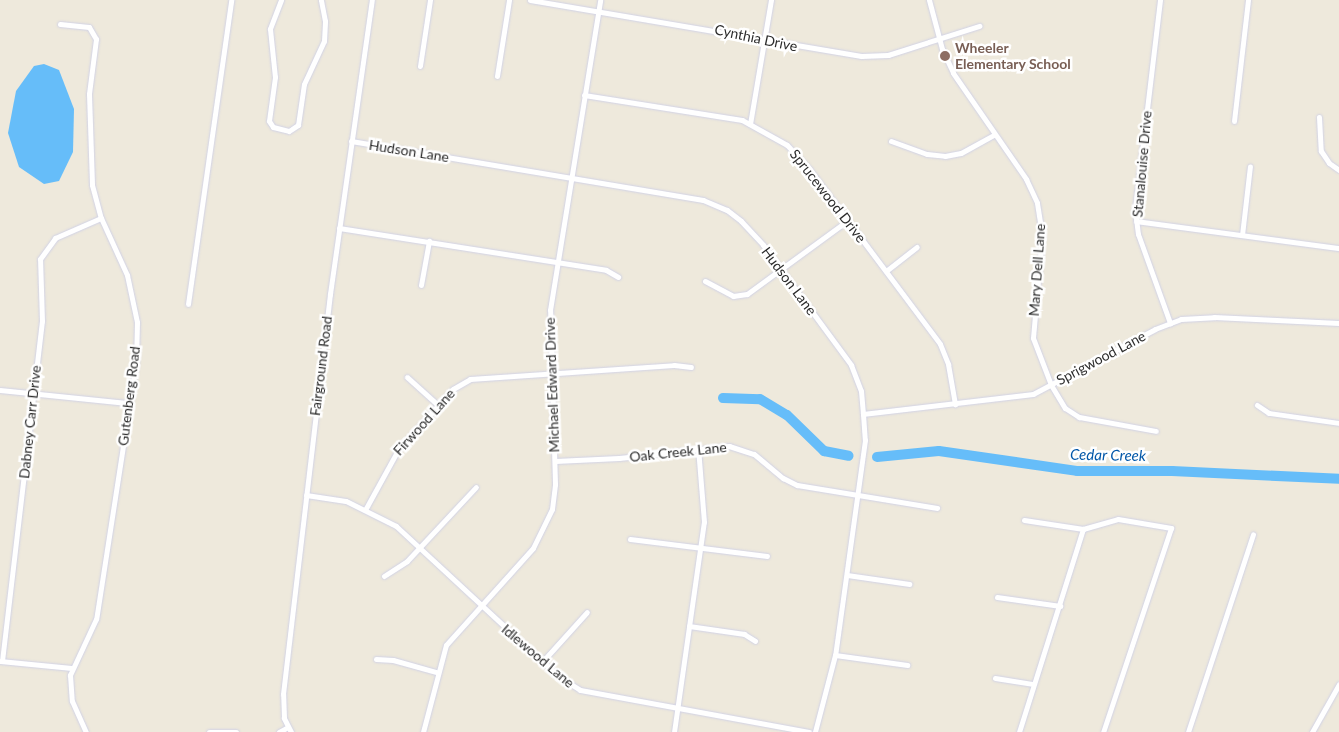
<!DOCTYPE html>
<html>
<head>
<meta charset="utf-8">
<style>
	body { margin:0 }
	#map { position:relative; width:1339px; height:732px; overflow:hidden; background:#eee9dc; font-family:Lato,sans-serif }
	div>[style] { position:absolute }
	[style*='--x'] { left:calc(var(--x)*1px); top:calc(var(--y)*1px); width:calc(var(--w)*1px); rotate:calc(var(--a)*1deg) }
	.water>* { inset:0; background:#66bdf9 }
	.river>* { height:10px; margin:-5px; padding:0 5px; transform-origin:5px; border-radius:5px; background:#66bdf9 }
	.roads { filter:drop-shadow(0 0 1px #d1d2e5) drop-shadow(0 0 1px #d1d2e5) }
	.street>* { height:5px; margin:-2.5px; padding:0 2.5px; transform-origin:2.5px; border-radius:2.5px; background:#fff }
	.dots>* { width:14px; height:14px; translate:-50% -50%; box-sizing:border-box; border:2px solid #fff; border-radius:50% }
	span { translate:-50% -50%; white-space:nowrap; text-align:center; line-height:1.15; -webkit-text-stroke:5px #fff; paint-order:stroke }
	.street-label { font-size:14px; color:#2b2b2b }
	.education-label { font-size:14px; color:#785e54; font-weight:700 }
	.left { translate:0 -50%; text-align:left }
	.water-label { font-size:15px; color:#0257a8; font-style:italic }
</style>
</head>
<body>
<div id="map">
	<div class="water">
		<div style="clip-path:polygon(44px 64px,59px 70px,74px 109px,73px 152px,59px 181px,44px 184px,19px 167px,8px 133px,16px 91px,34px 66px)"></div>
	</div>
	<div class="river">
		<div style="--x:723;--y:398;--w:37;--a:2"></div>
		<div style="--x:760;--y:399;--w:31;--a:31"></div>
		<div style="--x:787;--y:415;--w:52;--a:44.2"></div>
		<div style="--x:824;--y:451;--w:25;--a:11"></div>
		<div style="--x:877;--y:457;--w:62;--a:-5.5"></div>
		<div style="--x:939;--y:451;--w:139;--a:8.2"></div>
		<div style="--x:1077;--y:471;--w:95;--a:0"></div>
		<div style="--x:1172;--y:471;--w:167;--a:2.7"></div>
	</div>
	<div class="roads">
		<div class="street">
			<div style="--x:281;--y:0;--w:31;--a:111"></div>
			<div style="--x:270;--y:29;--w:48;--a:84.1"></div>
			<div style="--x:275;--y:77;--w:44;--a:97.8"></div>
			<div style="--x:269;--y:121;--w:7;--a:56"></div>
			<div style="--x:273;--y:127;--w:16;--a:14"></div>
			<div style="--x:289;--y:131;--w:11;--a:-34"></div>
			<div style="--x:298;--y:125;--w:41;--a:-81.7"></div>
			<div style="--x:304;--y:84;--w:47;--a:-65.1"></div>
			<div style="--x:324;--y:41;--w:20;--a:-87"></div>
			<div style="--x:325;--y:21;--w:21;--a:-101"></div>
			<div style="--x:530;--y:0;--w:336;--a:9.6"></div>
			<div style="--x:861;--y:56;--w:27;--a:-2"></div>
			<div style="--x:888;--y:55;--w:96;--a:-17.7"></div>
			<div style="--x:929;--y:0;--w:51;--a:75.1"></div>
			<div style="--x:942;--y:49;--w:26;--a:65"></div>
			<div style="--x:953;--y:73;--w:129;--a:55.4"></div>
			<div style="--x:1026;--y:179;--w:26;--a:65"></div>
			<div style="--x:1037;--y:203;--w:32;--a:81"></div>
			<div style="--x:1042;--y:235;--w:103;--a:95"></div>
			<div style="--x:1033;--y:338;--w:50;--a:69"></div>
			<div style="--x:1051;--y:385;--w:27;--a:59"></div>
			<div style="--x:1065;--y:408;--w:17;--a:33"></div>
			<div style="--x:1079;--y:417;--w:78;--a:10.3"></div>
			<div style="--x:1160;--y:0;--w:211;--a:96.8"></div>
			<div style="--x:1135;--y:210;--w:24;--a:83"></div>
			<div style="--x:1138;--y:234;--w:95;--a:70.2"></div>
			<div style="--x:60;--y:24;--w:29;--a:6"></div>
			<div style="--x:89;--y:27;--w:14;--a:60"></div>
			<div style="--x:96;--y:39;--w:55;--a:97.3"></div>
			<div style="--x:89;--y:94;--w:91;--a:88.1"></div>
			<div style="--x:92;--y:185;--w:34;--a:75"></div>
			<div style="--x:101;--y:218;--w:63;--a:65.5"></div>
			<div style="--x:127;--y:275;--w:48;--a:78"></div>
			<div style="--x:137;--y:322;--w:40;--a:91.4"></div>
			<div style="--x:136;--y:362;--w:260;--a:98.8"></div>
			<div style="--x:96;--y:619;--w:62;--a:114.9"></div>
			<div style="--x:70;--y:675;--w:26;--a:86"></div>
			<div style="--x:72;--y:701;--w:34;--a:66"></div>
			<div style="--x:420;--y:66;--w:67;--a:-81.4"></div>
			<div style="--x:497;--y:76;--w:77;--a:-81"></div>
			<div style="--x:584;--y:95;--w:160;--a:9"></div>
			<div style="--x:742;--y:120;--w:51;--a:29.1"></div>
			<div style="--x:787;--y:145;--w:34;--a:47"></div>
			<div style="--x:810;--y:170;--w:217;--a:53.2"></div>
			<div style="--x:940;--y:344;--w:22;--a:68"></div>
			<div style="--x:948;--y:364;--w:41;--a:80.1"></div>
			<div style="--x:1319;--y:117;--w:34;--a:87"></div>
			<div style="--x:1321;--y:151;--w:14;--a:56"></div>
			<div style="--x:1329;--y:163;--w:12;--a:35"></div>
			<div style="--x:1234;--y:121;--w:122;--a:-83.4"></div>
			<div style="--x:750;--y:124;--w:126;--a:-80.4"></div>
			<div style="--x:351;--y:141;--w:357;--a:9.5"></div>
			<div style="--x:703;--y:200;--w:26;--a:23"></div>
			<div style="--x:727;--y:210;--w:18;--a:38"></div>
			<div style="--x:741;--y:221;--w:33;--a:47"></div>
			<div style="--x:763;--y:245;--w:149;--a:53.7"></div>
			<div style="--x:851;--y:365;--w:28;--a:69"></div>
			<div style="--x:861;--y:391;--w:23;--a:85"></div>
			<div style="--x:863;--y:414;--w:26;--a:86"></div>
			<div style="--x:865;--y:440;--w:217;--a:97.9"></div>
			<div style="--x:835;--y:655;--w:80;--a:104.6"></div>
			<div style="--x:891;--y:141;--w:38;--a:20"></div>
			<div style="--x:927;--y:154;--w:18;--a:6"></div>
			<div style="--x:945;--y:156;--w:16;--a:-11"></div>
			<div style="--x:961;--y:153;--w:37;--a:-29"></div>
			<div style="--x:1136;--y:221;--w:205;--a:7.6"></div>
			<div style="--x:339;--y:228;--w:270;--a:8.9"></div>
			<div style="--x:606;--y:270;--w:14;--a:30"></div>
			<div style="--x:1242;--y:235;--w:69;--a:-83.4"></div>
			<div style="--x:886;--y:271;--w:39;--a:-38"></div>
			<div style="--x:705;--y:281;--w:32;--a:28"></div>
			<div style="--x:733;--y:296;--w:14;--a:-8"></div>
			<div style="--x:747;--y:294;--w:125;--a:-36.2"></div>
			<div style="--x:421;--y:285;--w:45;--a:-79.7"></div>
			<div style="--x:188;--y:304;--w:307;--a:-81.9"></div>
			<div style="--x:407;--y:377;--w:42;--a:42.1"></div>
			<div style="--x:0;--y:390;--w:130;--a:5.8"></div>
			<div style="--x:1257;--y:405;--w:14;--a:34"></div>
			<div style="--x:1269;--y:413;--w:71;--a:8.1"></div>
			<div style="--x:863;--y:414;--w:171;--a:-6.7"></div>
			<div style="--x:1033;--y:394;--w:138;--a:-28"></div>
			<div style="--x:1155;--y:329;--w:28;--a:-21"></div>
			<div style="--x:1181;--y:319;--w:33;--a:-3"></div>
			<div style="--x:1214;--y:317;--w:125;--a:2.7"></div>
			<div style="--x:555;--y:461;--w:64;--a:-2.7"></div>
			<div style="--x:619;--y:458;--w:111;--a:-6.2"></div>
			<div style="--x:729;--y:446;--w:26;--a:18"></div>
			<div style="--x:754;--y:454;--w:38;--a:40"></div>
			<div style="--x:783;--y:478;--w:16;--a:27"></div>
			<div style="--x:797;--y:485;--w:142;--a:9.3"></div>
			<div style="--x:306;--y:495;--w:40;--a:8.5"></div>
			<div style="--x:346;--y:501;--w:56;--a:26.6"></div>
			<div style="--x:396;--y:526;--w:221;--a:42.8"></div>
			<div style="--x:558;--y:676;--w:26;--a:32"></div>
			<div style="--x:580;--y:690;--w:233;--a:10.4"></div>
			<div style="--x:365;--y:510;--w:68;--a:-61.2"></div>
			<div style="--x:398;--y:450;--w:82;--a:-48"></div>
			<div style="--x:453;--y:389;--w:20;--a:-30"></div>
			<div style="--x:470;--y:379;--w:204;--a:-3.9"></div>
			<div style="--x:674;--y:365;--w:17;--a:7"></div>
			<div style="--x:1024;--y:520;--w:60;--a:8.7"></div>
			<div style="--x:1083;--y:529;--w:36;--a:-16"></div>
			<div style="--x:1118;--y:519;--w:54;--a:9.6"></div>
			<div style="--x:1171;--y:528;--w:215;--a:108.4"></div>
			<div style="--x:630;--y:539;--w:138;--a:7.1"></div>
			<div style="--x:847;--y:575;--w:63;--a:8.3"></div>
			<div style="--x:384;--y:576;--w:27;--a:-33"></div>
			<div style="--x:407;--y:561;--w:101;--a:-47"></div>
			<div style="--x:997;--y:597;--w:64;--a:8.1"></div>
			<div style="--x:689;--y:626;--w:56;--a:8.3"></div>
			<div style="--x:744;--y:634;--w:13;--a:32"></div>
			<div style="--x:835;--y:655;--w:73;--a:7.9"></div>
			<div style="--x:376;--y:659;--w:17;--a:3"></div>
			<div style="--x:393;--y:660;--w:45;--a:15.6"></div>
			<div style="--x:0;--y:661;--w:72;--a:5.6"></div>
			<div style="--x:2;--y:661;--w:342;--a:-83.3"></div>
			<div style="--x:42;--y:321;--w:62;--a:-91.8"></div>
			<div style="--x:40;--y:259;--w:26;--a:-54"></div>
			<div style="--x:55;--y:238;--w:50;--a:-23.5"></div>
			<div style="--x:542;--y:662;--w:67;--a:-48"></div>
			<div style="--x:995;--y:678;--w:39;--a:9"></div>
			<div style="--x:209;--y:732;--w:27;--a:0"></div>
			<div style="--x:279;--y:732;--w:10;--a:-29"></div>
			<div style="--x:291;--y:732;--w:16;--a:-117"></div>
			<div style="--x:284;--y:718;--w:24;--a:-92"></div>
			<div style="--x:283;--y:694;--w:403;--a:-83.3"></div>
			<div style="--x:330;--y:294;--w:297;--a:-81.9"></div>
			<div style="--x:423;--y:732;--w:90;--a:-75.2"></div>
			<div style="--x:446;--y:645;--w:130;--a:-48.1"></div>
			<div style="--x:533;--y:548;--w:43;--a:-64"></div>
			<div style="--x:552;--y:509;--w:25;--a:-83"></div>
			<div style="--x:555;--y:484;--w:174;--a:-91.6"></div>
			<div style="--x:550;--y:310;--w:314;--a:-80.8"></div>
			<div style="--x:674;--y:732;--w:212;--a:-81.9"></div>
			<div style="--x:704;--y:522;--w:74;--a:-94.6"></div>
			<div style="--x:1019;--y:732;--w:213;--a:-72.5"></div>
			<div style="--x:1188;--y:732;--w:208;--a:-71.8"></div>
			<div style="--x:1312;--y:732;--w:55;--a:-60.6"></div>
		</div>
	</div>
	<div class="dots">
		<div style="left:945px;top:56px;background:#8d6e63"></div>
	</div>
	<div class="street-label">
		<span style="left:756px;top:38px;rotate:12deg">Cynthia Drive</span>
		<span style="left:409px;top:151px;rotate:9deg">Hudson Lane</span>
		<span style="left:1142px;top:164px;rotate:-85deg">Stanalouise Drive</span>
		<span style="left:828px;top:196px;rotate:52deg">Sprucewood Drive</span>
		<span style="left:1037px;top:270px;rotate:-86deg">Mary Dell Lane</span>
		<span style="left:789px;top:281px;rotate:53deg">Hudson Lane</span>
		<span style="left:1101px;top:358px;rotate:-28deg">Sprigwood Lane</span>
		<span style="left:321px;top:366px;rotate:-83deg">Fairground Road</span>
		<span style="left:552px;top:385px;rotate:-92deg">Michael Edward Drive</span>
		<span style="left:129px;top:396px;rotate:-83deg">Gutenberg Road</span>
		<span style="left:30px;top:422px;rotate:-84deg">Dabney Carr Drive</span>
		<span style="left:424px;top:422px;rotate:-48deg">Firwood Lane</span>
		<span style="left:678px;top:452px;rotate:-6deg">Oak Creek Lane</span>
		<span style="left:538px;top:656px;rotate:40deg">Idlewood Lane</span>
	</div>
	<div class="education-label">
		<span class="left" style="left:955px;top:56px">Wheeler<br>Elementary School</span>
	</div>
	<div class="water-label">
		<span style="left:1108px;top:455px;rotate:1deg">Cedar Creek</span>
	</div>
</div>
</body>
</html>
